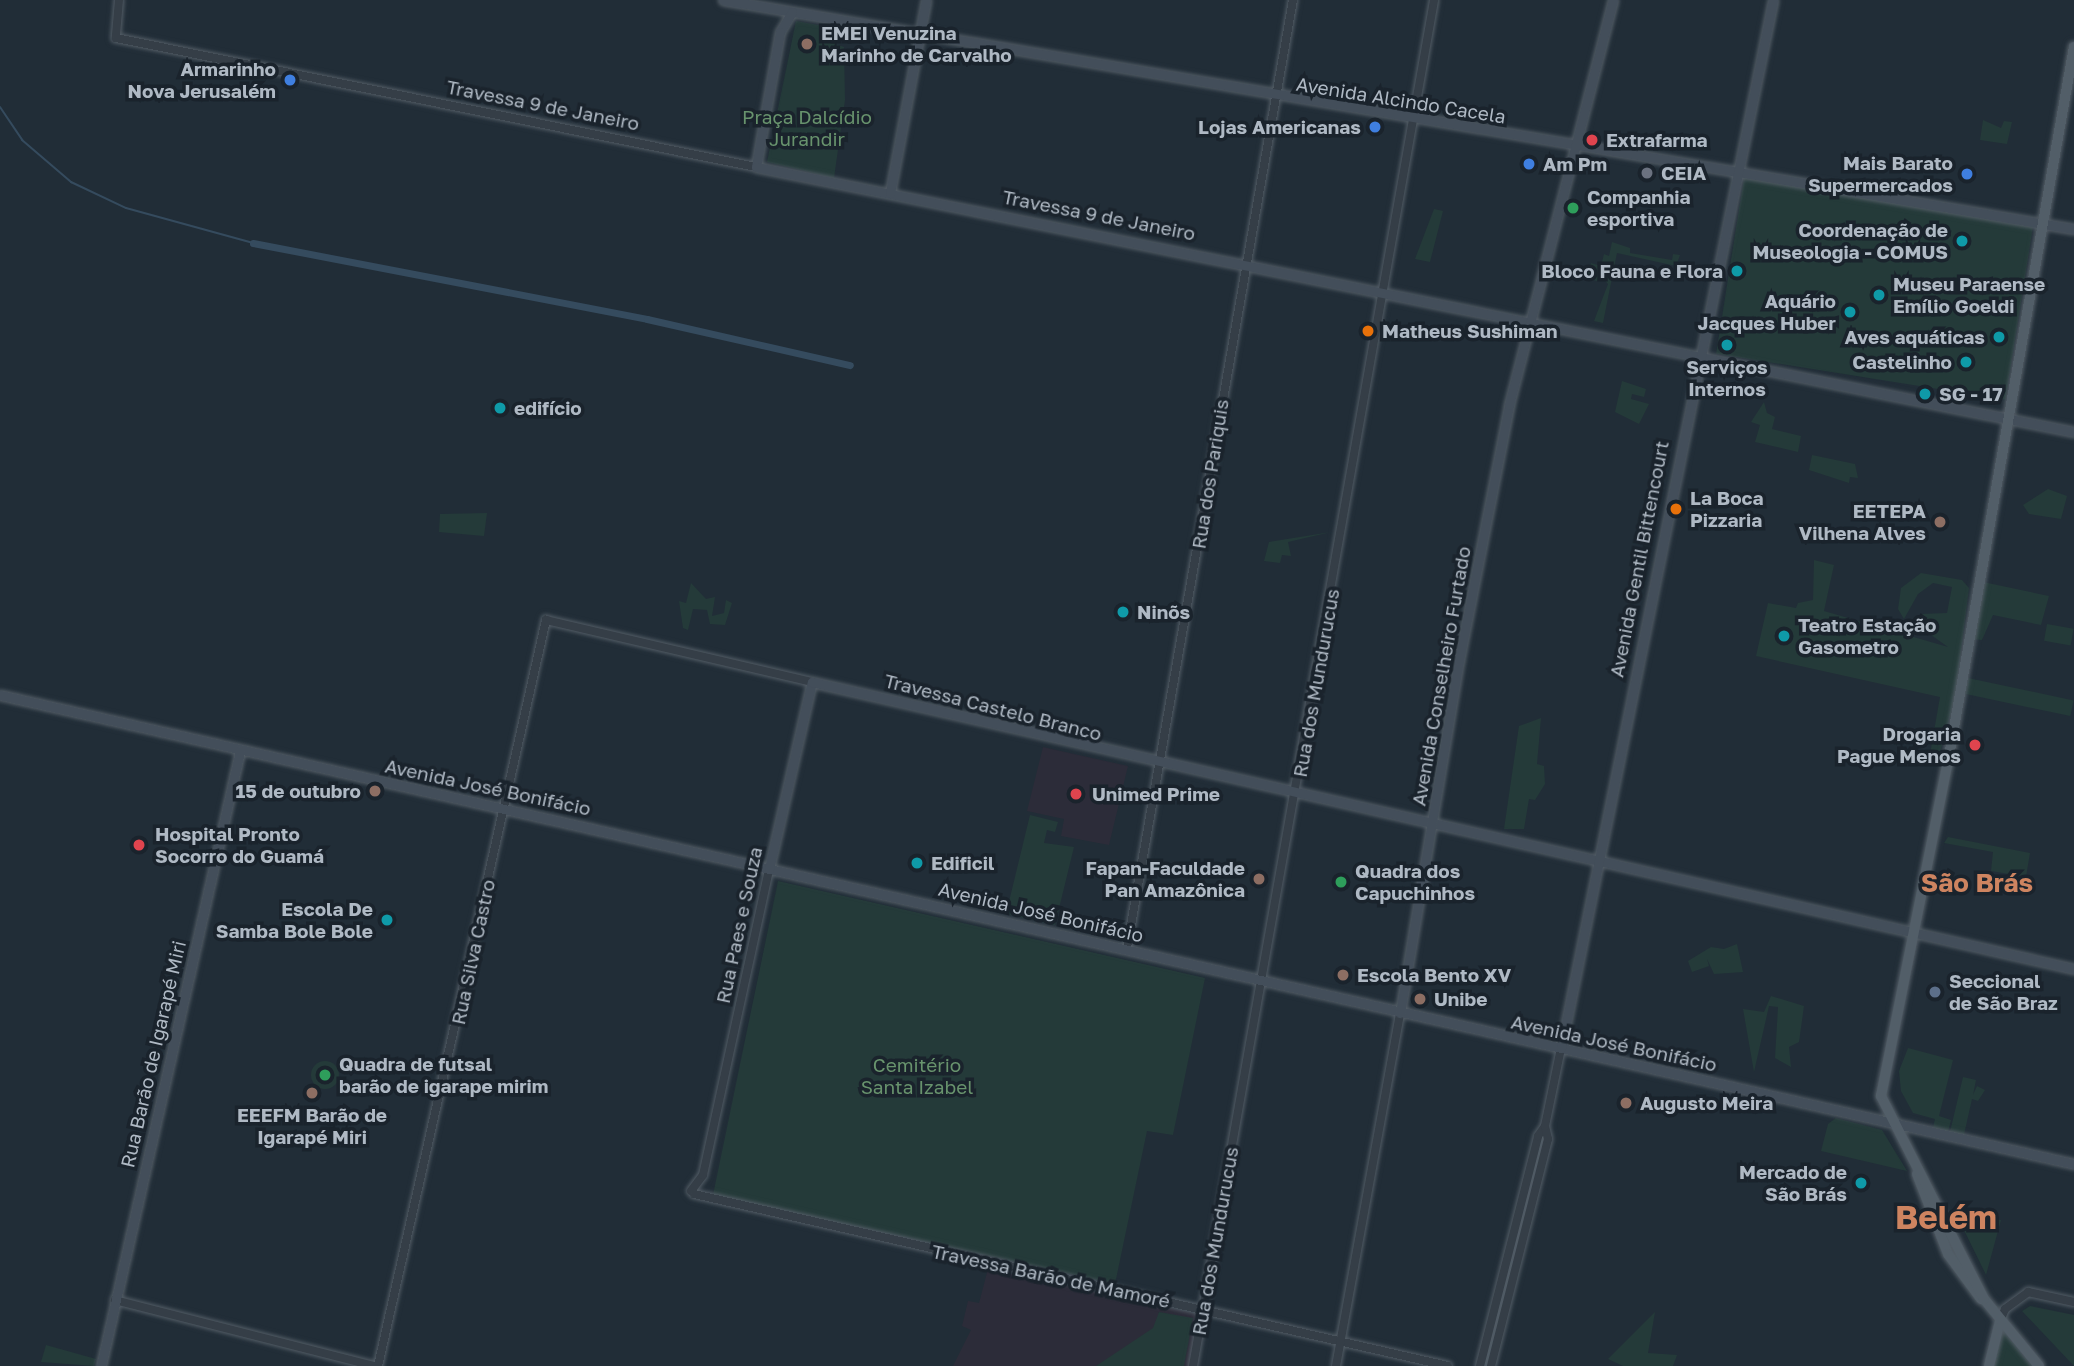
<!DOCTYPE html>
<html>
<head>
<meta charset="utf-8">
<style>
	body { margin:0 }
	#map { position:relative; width:2074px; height:1366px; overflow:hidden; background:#212d37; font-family:"Golos Text",sans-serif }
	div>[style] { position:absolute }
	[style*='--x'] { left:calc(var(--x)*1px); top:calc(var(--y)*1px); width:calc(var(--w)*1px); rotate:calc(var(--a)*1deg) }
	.medical>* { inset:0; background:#2c2c39 }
	.green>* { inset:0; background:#243a39; transform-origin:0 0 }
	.round { border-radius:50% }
	.water>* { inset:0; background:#354b5e }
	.stream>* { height:2px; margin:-1px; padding:0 1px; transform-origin:1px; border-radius:1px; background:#354b5e }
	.canal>* { height:7px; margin:-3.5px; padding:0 3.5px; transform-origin:3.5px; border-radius:3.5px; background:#354b5e }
	.roads { filter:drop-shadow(0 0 2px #525c65) drop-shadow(0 0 2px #525c65) }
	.tertiary>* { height:8px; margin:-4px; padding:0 4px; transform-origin:4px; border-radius:4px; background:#353e47 }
	.secondary>* { height:9px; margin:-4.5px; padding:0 4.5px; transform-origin:4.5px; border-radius:4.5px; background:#434e5a }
	.primary>* { height:10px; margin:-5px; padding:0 5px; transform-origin:5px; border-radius:5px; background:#525e68 }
	.dots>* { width:19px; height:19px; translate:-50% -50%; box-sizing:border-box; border:4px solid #1a232c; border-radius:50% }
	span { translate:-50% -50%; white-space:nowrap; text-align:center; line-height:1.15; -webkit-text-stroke:7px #1a232c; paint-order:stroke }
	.poi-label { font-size:19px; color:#afb9c4; font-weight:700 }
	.left { translate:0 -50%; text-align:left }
	.right { translate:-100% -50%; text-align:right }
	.street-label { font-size:19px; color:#afb9c4 }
	.park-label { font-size:19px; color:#68936d }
	.district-label { font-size:26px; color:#ce8460; font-weight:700 }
	.town-label { font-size:33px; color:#ce8460; font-weight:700 }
</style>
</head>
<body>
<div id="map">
	<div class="medical">
		<div style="clip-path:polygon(1043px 747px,1128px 766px,1109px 845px,1061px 836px,1064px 819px,1027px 811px)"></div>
		<div style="clip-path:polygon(988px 1269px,1203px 1315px,1193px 1366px,953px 1366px,971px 1330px,962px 1326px,968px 1301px,979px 1303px)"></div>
	</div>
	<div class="green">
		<div style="clip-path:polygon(796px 21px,834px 28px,835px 44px,844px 47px,845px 100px,834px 178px,767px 162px)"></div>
		<div style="clip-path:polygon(1983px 120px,2001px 128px,2004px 121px,2012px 122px,2007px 144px,1980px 140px)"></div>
		<div style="left:1744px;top:178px;width:293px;height:178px;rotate:9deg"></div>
		<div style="clip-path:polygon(1434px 209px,1443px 211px,1430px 262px,1415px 259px)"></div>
		<div style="clip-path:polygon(1612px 242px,1630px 248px,1630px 253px,1672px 260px,1673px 254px,1680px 255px,1676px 266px,1617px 253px,1603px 323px,1594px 321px,1608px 284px,1600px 275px,1597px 281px,1586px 278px,1591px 263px,1601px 266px,1604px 254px,1609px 256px)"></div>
		<div style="clip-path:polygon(1622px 381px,1646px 389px,1644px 397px,1632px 394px,1631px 399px,1649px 404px,1639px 424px,1615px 412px)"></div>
		<div style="clip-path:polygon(1764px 402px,1767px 413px,1775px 417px,1772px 429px,1801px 436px,1798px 452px,1755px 442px,1760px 425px,1751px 422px)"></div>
		<div style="clip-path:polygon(1812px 455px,1855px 464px,1858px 478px,1850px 477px,1849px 483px,1809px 470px)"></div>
		<div style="clip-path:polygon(2048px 489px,2067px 496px,2061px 519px,2029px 514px,2023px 505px)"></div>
		<div style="clip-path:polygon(487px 513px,484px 536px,439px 532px,440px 514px)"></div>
		<div style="clip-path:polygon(1331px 532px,1288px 542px,1291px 556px,1282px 555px,1280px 563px,1264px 561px,1269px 542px)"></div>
		<div style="clip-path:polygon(1814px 560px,1834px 565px,1824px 611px,1948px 647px,1917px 625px,1921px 614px,1947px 613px,1952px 587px,1933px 583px,1918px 594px,1904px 619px,1898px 609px,1901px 588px,1921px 573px,1962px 580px,1969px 588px,1955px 699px,1940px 752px,1930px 754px,1940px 697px,1756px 656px,1768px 603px,1796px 608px,1798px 603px,1813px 600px)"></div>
		<div style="clip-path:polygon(1983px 582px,2049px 596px,2041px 625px,1993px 615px,1982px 640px,1971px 639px)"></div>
		<div style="clip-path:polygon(691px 583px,706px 599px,715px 597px,712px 616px,724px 613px,726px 600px,732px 603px,725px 625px,710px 624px,707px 610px,693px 609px,688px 630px,683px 628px,679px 601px,686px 603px)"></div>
		<div style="left:2047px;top:624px;width:27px;height:17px;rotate:10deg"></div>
		<div style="left:1968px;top:678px;width:108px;height:16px;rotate:12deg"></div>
		<div style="clip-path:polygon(1541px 718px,1537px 764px,1544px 766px,1545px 784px,1535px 800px,1529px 799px,1524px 829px,1504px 829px,1519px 726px)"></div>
		<div style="clip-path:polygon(1030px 815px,1058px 822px,1055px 832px,1047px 830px,1044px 843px,1074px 847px,1055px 925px,1006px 914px)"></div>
		<div style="clip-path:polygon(1948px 837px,2030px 853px,2026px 877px,1991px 871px,1993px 852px,1944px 843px)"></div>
		<div style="clip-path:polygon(778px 881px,1205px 978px,1173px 1135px,1147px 1131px,1115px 1284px,713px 1195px)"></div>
		<div style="clip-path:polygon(1737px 944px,1743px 972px,1714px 974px,1707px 959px,1709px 966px,1692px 972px,1688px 961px,1711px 947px,1724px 949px)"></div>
		<div style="clip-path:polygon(1771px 996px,1804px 1006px,1799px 1042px,1789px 1047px,1791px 1067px,1775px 1058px,1778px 1007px,1769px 1006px,1754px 1072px,1743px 1009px,1764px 1012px)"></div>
		<div style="clip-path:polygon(1908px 1048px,1953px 1060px,1939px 1116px,1951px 1120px,1948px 1132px,1933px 1128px,1935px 1119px,1913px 1113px,1901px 1091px,1899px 1071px)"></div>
		<div class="round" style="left:311px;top:1061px;width:28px;height:28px"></div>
		<div style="clip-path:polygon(1963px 1077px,1976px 1080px,1973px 1095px,1977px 1086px,1985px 1090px,1978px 1101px,1972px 1099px,1963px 1139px,1949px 1136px)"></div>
		<div style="clip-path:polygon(1836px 1118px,1882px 1130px,1907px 1171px,1821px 1151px,1828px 1124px)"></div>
		<div style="clip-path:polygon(1967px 1214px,2001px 1220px,1986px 1275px,1960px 1222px)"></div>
		<div style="clip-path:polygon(2030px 1306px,2074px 1315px,2074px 1366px,2022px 1311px)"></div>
		<div style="clip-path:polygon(1159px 1312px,1193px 1318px,1184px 1366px,1096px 1366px,1153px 1328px)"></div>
		<div style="clip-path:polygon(1655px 1312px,1648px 1353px,1677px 1355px,1673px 1366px,1623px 1366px,1608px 1359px)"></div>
		<div style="clip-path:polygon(2001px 1328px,2032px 1366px,1993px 1366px)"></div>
		<div style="clip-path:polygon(46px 1345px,96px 1359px,94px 1366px,41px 1362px)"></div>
	</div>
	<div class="water">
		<div style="clip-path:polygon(1541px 1134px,1546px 1135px,1488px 1366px,1484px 1366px)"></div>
	</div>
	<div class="stream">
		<div style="--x:0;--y:107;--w:40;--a:56"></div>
		<div style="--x:22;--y:140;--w:65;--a:40.6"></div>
		<div style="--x:71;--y:182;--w:61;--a:25.3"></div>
		<div style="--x:126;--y:208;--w:132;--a:15.4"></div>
	</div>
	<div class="canal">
		<div style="--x:253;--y:243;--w:401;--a:10.9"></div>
		<div style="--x:647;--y:319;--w:208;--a:12.8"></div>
	</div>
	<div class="roads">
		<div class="tertiary">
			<div style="--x:119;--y:0;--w:38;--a:95"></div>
			<div style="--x:116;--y:38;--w:653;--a:11.4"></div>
			<div style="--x:1127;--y:948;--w:962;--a:-80.07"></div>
			<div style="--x:691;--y:1191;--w:20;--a:-53"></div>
			<div style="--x:703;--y:1175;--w:313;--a:-77.8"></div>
			<div style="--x:694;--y:1194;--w:773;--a:12.85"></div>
			<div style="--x:115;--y:1300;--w:267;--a:14.3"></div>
			<div style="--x:2000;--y:1321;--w:13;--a:-67"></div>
			<div style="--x:2005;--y:1309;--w:29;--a:-36"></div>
			<div style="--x:2028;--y:1292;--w:47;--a:12.3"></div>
			<div style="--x:378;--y:1366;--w:765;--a:-77.31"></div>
			<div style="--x:546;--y:620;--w:273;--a:13.1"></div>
			<div style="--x:1193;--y:1366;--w:1387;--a:-79.99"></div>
			<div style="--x:1336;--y:1366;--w:359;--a:-79.7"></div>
			<div style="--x:1480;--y:1366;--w:237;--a:-75.8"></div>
			<div style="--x:1538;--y:1136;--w:12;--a:-55"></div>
			<div style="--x:1491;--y:1366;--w:234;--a:-75.9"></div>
			<div style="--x:1548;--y:1139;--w:13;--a:-103"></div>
			<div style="--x:1545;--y:1126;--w:80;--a:-78.4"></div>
		</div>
		<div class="secondary">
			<div style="--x:723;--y:0;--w:1370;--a:9.62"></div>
			<div style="--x:792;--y:12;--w:23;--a:121"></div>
			<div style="--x:780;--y:32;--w:137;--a:100.1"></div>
			<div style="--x:756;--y:167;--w:1344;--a:11.37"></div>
			<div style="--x:890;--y:193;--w:196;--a:-79.4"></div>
			<div style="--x:0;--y:695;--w:2126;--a:12.74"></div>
			<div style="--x:769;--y:869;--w:192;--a:-77.1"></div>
			<div style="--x:812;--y:682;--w:1294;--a:12.81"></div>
			<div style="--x:1400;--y:1013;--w:357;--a:-80.5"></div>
			<div style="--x:1459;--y:661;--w:261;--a:-78.9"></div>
			<div style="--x:1509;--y:405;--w:418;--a:-75.6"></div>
			<div style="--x:1561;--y:1048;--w:1069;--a:-78.56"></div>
			<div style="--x:101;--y:1366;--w:631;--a:-77.26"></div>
		</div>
		<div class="primary">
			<div style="--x:1917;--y:1174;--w:86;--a:68.8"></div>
			<div style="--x:1948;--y:1254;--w:56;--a:53.7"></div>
			<div style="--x:1989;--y:1366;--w:46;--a:-76.3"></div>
			<div style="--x:2039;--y:1366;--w:87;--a:-129.4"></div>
			<div style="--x:1984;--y:1299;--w:228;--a:-116.9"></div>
			<div style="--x:1881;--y:1096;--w:341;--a:-78.7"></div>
			<div style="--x:1948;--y:762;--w:726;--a:-80.01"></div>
		</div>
	</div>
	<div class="dots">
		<div style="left:807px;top:44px;background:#8d6e63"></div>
		<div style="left:290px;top:80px;background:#3f7fe0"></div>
		<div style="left:1375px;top:127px;background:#3f7fe0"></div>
		<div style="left:1592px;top:140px;background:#e0444e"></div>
		<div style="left:1529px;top:164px;background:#3f7fe0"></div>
		<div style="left:1647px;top:173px;background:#6b7280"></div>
		<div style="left:1967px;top:174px;background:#3f7fe0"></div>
		<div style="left:1573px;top:208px;background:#2e9e5b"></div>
		<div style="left:1962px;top:241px;background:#0f9aa8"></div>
		<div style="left:1737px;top:271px;background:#0f9aa8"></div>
		<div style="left:1879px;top:295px;background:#0f9aa8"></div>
		<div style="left:1850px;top:312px;background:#0f9aa8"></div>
		<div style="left:1368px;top:331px;background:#e8710a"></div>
		<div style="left:1999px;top:337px;background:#0f9aa8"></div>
		<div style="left:1727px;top:345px;background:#0f9aa8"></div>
		<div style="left:1966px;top:362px;background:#0f9aa8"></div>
		<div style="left:1925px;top:394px;background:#0f9aa8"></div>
		<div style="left:500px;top:408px;background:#0f9aa8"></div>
		<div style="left:1676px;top:509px;background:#e8710a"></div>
		<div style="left:1940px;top:522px;background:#8d6e63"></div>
		<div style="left:1123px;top:612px;background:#0f9aa8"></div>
		<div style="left:1784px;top:636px;background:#0f9aa8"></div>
		<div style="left:1975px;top:745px;background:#e0444e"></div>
		<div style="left:375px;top:791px;background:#8d6e63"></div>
		<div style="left:1076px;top:794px;background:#e0444e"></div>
		<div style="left:139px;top:845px;background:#e0444e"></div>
		<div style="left:917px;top:863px;background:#0f9aa8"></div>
		<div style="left:1259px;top:879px;background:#8d6e63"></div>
		<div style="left:1341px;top:882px;background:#2e9e5b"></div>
		<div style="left:387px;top:920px;background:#0f9aa8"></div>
		<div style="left:1343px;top:975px;background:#8d6e63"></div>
		<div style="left:1935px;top:992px;background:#5c6f8a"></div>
		<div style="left:1420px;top:999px;background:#8d6e63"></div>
		<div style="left:325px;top:1075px;background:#2e9e5b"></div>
		<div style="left:312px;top:1093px;background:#8d6e63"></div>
		<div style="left:1626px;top:1103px;background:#8d6e63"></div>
		<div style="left:1861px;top:1183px;background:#0f9aa8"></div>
	</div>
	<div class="poi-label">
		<span class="left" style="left:821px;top:44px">EMEI Venuzina<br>Marinho de Carvalho</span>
		<span class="right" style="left:276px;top:80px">Armarinho<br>Nova Jerusalém</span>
		<span class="right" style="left:1361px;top:127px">Lojas Americanas</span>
		<span class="left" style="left:1606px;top:140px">Extrafarma</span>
		<span class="right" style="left:1953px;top:174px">Mais Barato<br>Supermercados</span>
		<span class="left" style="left:1543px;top:164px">Am Pm</span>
		<span class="left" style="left:1661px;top:173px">CEIA</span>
		<span class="left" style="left:1587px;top:208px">Companhia<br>esportiva</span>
		<span class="right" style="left:1948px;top:241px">Coordenação de<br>Museologia - COMUS</span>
		<span class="right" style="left:1723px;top:271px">Bloco Fauna e Flora</span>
		<span class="left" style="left:1893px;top:295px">Museu Paraense<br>Emílio Goeldi</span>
		<span class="right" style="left:1836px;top:312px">Aquário<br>Jacques Huber</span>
		<span class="left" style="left:1382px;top:331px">Matheus Sushiman</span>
		<span class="right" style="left:1985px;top:337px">Aves aquáticas</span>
		<span class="right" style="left:1952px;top:362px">Castelinho</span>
		<span style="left:1727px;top:378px">Serviços<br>Internos</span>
		<span class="left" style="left:1939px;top:394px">SG - 17</span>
		<span class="left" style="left:514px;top:408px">edifício</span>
		<span class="left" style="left:1690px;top:509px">La Boca<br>Pizzaria</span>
		<span class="right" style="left:1926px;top:522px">EETEPA<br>Vilhena Alves</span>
		<span class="left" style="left:1137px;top:612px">Ninõs</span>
		<span class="left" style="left:1798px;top:636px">Teatro Estação<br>Gasometro</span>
		<span class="right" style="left:1961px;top:745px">Drogaria<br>Pague Menos</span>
		<span class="right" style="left:361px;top:791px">15 de outubro</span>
		<span class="left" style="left:1092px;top:794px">Unimed Prime</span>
		<span class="left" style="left:155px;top:845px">Hospital Pronto<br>Socorro do Guamá</span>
		<span class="left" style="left:931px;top:863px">Edificil</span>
		<span class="right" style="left:1245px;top:879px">Fapan-Faculdade<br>Pan Amazônica</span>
		<span class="left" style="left:1355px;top:882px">Quadra dos<br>Capuchinhos</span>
		<span class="right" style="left:373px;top:920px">Escola De<br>Samba Bole Bole</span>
		<span class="left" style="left:1357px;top:975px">Escola Bento XV</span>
		<span class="left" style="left:1949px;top:992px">Seccional<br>de São Braz</span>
		<span class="left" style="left:1434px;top:999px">Unibe</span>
		<span class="left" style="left:339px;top:1075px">Quadra de futsal<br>barão de igarape mirim</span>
		<span class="left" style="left:1640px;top:1103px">Augusto Meira</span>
		<span style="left:312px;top:1126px">EEEFM Barão de<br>Igarapé Miri</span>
		<span class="right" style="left:1847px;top:1183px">Mercado de<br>São Brás</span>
	</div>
	<div class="street-label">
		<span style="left:1401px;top:100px;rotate:9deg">Avenida Alcindo Cacela</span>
		<span style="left:543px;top:105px;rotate:11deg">Travessa 9 de Janeiro</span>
		<span style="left:1099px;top:215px;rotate:11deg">Travessa 9 de Janeiro</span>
		<span style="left:1210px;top:474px;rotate:-81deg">Rua dos Pariquis</span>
		<span style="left:1639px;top:559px;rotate:-79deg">Avenida Gentil Bittencourt</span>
		<span style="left:1441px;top:676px;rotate:-80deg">Avenida Conselheiro Furtado</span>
		<span style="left:1316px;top:683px;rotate:-80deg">Rua dos Mundurucus</span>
		<span style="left:993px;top:707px;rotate:14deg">Travessa Castelo Branco</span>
		<span style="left:488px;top:787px;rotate:12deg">Avenida José Bonifácio</span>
		<span style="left:1041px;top:912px;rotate:13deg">Avenida José Bonifácio</span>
		<span style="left:739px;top:925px;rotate:-78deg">Rua Paes e Souza</span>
		<span style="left:473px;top:952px;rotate:-78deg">Rua Silva Castro</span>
		<span style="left:1614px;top:1043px;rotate:12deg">Avenida José Bonifácio</span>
		<span style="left:153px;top:1054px;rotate:-77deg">Rua Barão de Igarapé Miri</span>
		<span style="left:1215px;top:1241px;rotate:-80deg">Rua dos Mundurucus</span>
		<span style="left:1051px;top:1276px;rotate:12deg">Travessa Barão de Mamoré</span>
	</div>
	<div class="park-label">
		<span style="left:807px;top:128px">Praça Dalcídio<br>Jurandir</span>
		<span style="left:917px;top:1076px">Cemitério<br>Santa Izabel</span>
	</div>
	<div class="district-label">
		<span style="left:1977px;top:883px">São Brás</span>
	</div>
	<div class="town-label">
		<span style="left:1946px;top:1217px">Belém</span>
	</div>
</div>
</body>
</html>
